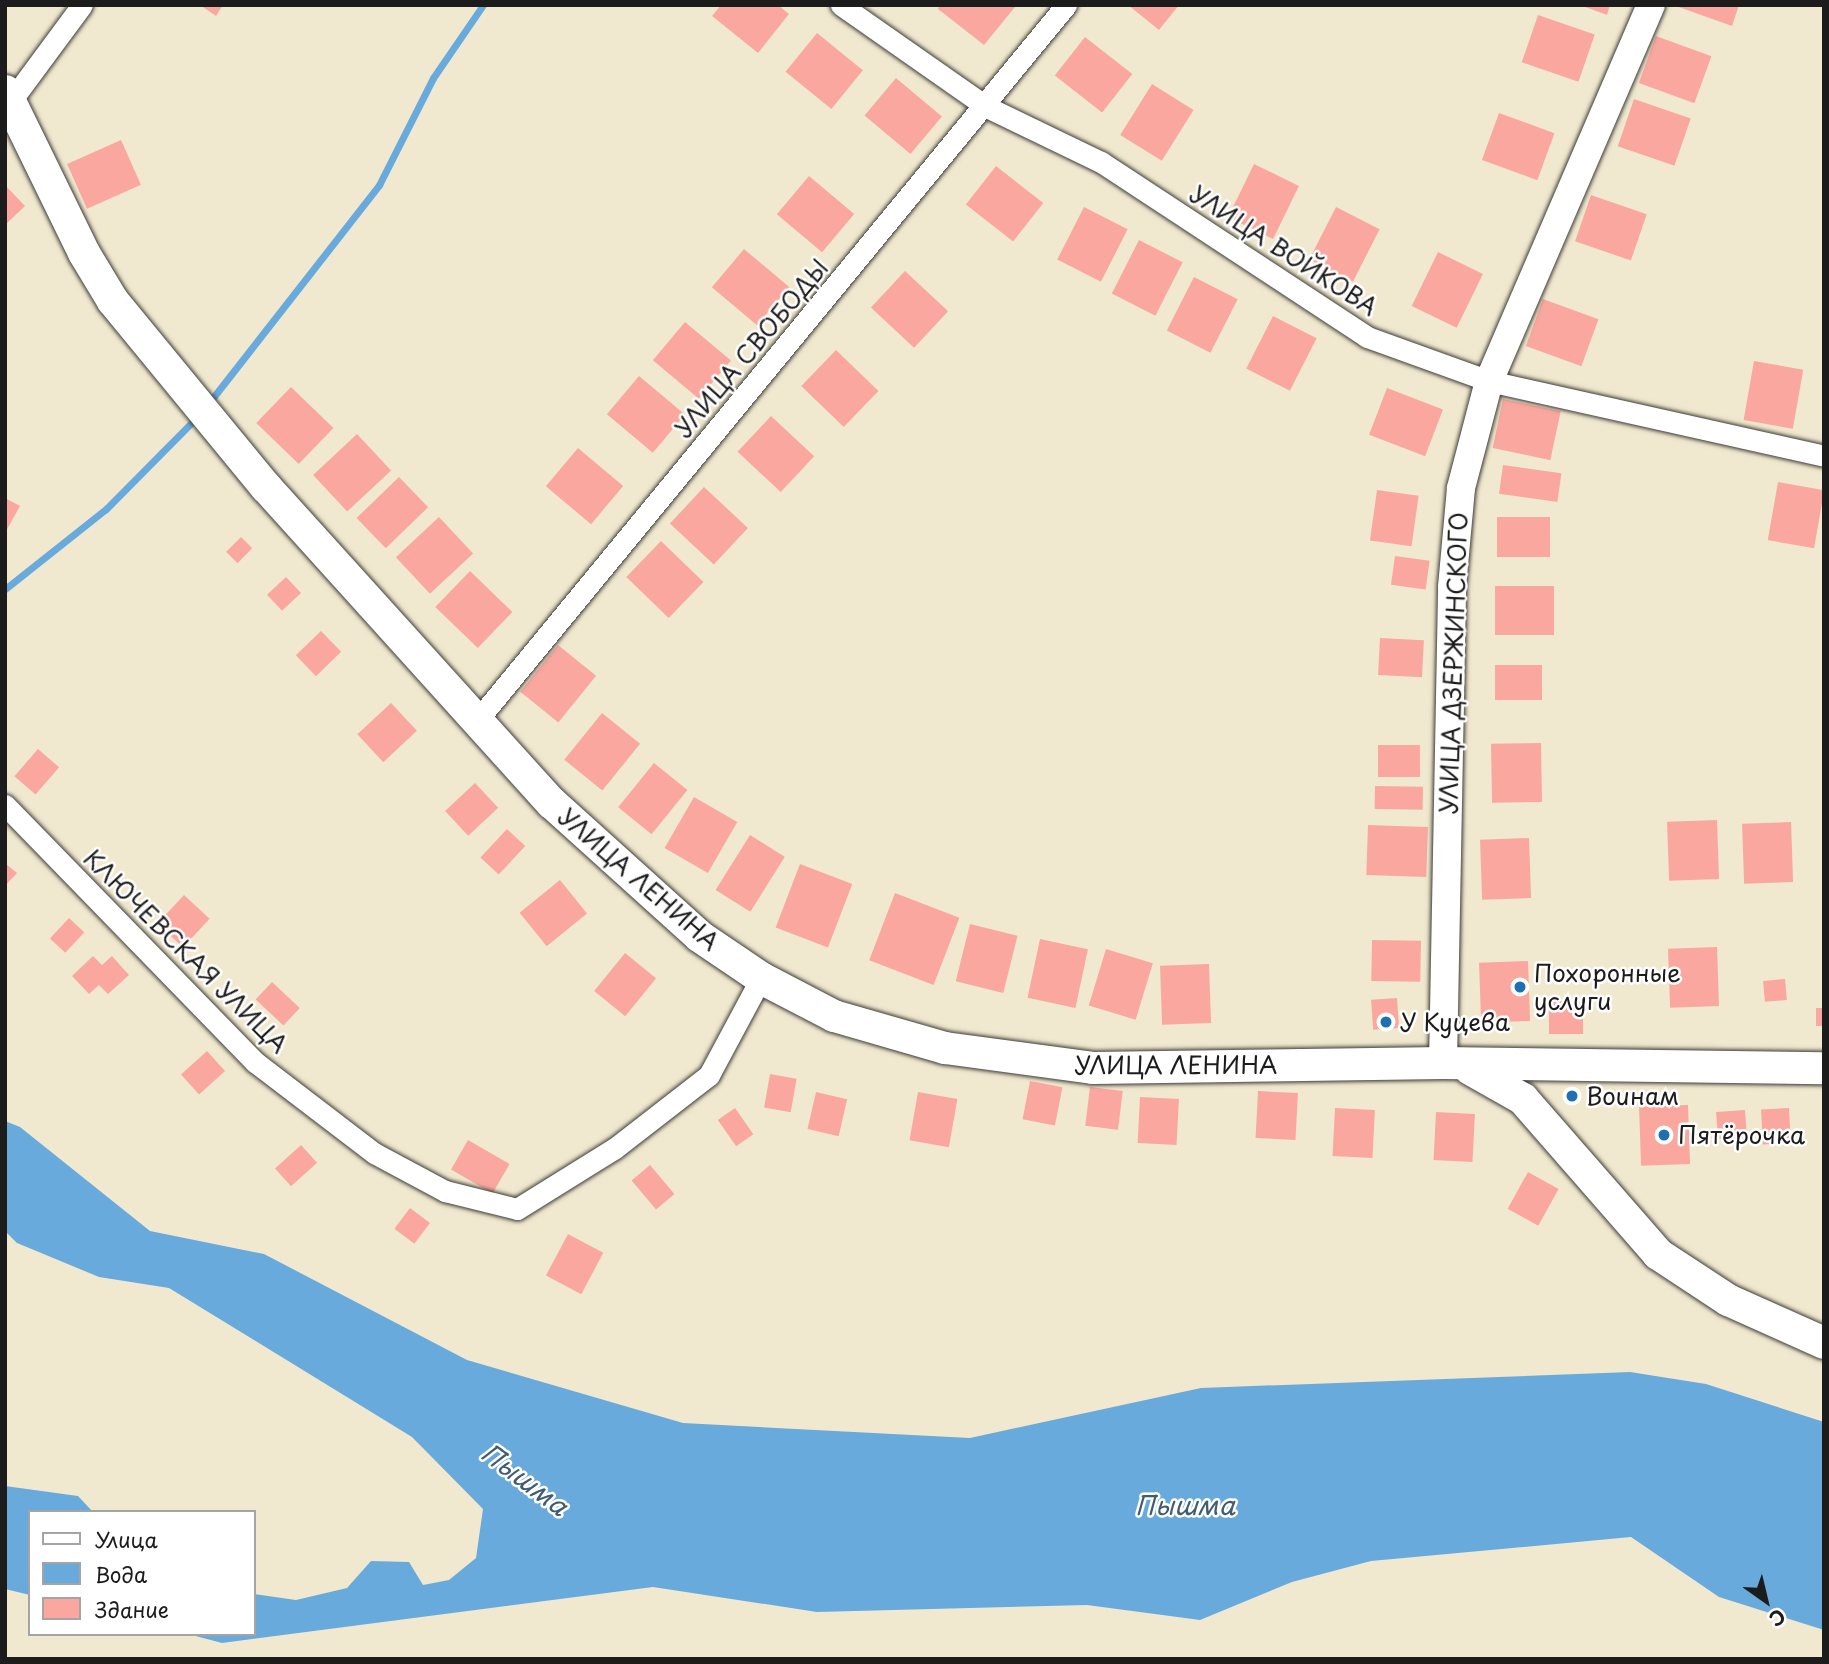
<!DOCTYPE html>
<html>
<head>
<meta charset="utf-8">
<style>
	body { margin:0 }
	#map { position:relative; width:1829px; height:1664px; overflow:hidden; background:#f1e9cf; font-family:"Playpen Sans",sans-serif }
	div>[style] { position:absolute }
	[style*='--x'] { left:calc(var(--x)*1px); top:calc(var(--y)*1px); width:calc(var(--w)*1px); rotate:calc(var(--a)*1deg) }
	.water>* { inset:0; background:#69aadd }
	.stream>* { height:7px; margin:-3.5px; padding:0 3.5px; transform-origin:3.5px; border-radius:3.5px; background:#69aadd }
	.building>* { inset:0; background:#faa89f; transform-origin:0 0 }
	.roads { filter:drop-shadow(0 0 2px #3c3b37) drop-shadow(0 0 2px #3c3b37) }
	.minor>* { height:21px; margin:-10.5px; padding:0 10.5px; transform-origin:10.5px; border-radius:10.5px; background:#fff }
	.tertiary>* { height:28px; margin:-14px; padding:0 14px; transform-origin:14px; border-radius:14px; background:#fff }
	.secondary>* { height:32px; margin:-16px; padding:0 16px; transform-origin:16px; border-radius:16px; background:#fff }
	.dots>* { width:19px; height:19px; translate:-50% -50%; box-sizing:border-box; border:4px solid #fff; border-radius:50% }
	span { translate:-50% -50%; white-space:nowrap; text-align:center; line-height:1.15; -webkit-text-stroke:5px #fff; paint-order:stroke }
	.street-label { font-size:24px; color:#1c1c1c }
	.poi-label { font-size:24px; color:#1c1c1c }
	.left { translate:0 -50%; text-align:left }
	.water-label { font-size:26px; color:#3f5c73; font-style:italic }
	.frame { position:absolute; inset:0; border:7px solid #1c1c1c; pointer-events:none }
	.legend { position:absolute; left:28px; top:1510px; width:228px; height:126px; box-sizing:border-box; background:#fff; border:2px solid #a4a4a4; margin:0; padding:9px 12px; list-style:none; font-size:21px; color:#1c1c1c }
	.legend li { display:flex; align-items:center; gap:14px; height:35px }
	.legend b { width:35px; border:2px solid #a4a4a4 }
	.north { position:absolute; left:1731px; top:1566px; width:70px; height:70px; -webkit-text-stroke:5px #fff; paint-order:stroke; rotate:146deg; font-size:19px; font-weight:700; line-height:28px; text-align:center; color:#1c1c1c }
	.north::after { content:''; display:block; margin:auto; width:24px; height:32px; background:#1c1c1c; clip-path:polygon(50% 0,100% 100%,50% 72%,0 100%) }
</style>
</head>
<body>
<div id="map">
	<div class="water">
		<div style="clip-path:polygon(5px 1121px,20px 1127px,150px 1231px,264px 1254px,467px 1360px,683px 1423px,970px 1438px,1201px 1388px,1630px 1372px,1706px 1384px,1824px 1422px,1824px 1630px,1719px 1597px,1631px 1537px,1371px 1561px,1292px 1582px,1200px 1620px,1087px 1605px,817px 1612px,653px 1587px,222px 1643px,188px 1634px,254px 1634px,254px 1594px,296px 1600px,347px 1588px,371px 1561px,409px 1562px,423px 1585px,449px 1580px,476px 1558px,483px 1509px,412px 1437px,169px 1288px,99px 1277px,17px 1243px,5px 1231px)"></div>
		<div style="clip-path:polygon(5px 1486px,78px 1496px,93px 1512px,30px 1512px,30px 1595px,5px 1589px)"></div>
	</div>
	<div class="stream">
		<div style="--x:208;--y:404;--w:278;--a:-52"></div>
		<div style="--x:379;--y:185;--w:120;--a:-63.2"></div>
		<div style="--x:433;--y:78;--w:88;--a:-55.6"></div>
		<div style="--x:5;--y:589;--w:129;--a:-38.4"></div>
		<div style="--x:106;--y:509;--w:131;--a:-45.3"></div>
	</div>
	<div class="building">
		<div style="clip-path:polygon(200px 5px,223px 5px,216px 16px)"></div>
		<div style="clip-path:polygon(721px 5px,778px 5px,789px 14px,758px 53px,712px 16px)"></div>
		<div style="clip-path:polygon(940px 5px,1013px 5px,1015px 7px,984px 45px,938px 9px)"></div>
		<div style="clip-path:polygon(1128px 5px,1179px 5px,1159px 30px)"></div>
		<div style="clip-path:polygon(1580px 5px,1610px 5px,1607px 15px)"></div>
		<div style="clip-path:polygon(1673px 5px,1739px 5px,1732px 26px)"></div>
		<div style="left:1538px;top:15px;width:60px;height:50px;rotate:19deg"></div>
		<div style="left:817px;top:33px;width:59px;height:50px;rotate:39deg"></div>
		<div style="left:1656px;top:36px;width:59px;height:50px;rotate:20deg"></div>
		<div style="left:1085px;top:37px;width:60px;height:49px;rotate:38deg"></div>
		<div style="left:896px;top:78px;width:60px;height:49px;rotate:40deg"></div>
		<div style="left:1152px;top:84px;width:49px;height:60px;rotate:32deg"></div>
		<div style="left:1634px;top:99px;width:60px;height:50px;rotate:19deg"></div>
		<div style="left:1499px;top:113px;width:59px;height:50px;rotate:20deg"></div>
		<div style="left:121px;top:140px;width:49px;height:59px;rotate:66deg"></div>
		<div style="left:1254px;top:164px;width:50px;height:59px;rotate:26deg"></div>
		<div style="left:996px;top:166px;width:60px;height:49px;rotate:38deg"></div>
		<div style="left:809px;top:176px;width:59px;height:50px;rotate:40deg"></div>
		<div style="clip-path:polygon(5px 185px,25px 206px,5px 225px)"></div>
		<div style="left:1591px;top:195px;width:59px;height:49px;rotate:19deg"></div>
		<div style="left:1084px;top:207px;width:49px;height:59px;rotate:27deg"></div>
		<div style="left:1336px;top:207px;width:49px;height:59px;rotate:27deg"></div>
		<div style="left:1139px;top:240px;width:49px;height:60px;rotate:27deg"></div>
		<div style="left:744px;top:249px;width:59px;height:50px;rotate:40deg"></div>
		<div style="left:1438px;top:252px;width:50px;height:60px;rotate:26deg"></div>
		<div style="left:905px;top:271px;width:59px;height:50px;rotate:43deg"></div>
		<div style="left:1194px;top:277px;width:49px;height:60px;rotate:27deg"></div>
		<div style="left:1543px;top:299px;width:59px;height:50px;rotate:20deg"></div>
		<div style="left:1273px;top:316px;width:49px;height:59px;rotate:27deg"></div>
		<div style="left:685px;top:322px;width:60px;height:50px;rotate:40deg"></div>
		<div style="left:836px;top:350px;width:59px;height:50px;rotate:44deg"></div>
		<div style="left:1754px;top:361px;width:50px;height:60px;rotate:10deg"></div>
		<div style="left:639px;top:376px;width:60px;height:50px;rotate:40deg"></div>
		<div style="left:291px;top:387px;width:59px;height:50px;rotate:44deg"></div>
		<div style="left:1387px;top:388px;width:60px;height:50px;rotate:21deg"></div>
		<div style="left:1503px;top:399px;width:59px;height:50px;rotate:12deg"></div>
		<div style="left:771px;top:416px;width:59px;height:49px;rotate:43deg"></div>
		<div style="left:357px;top:434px;width:50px;height:60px;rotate:47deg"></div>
		<div style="left:578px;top:448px;width:59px;height:50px;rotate:40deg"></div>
		<div style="left:1503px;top:465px;width:59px;height:29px;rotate:8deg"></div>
		<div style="left:399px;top:477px;width:42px;height:59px;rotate:46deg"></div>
		<div style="left:1778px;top:482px;width:47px;height:59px;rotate:10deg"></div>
		<div style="left:704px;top:487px;width:60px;height:50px;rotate:43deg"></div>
		<div style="left:1377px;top:490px;width:42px;height:51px;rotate:8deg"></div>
		<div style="clip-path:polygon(5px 498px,20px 506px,5px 533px)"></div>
		<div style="left:439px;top:517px;width:50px;height:59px;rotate:47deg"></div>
		<div style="left:1497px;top:517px;width:53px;height:40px"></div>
		<div style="left:241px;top:537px;width:16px;height:21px;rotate:45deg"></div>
		<div style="left:661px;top:541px;width:59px;height:50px;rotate:44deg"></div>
		<div style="left:1395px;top:556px;width:35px;height:29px;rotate:8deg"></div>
		<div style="left:470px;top:571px;width:59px;height:50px;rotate:44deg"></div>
		<div style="left:286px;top:577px;width:22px;height:26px;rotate:47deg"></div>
		<div style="left:1554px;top:586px;width:49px;height:59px;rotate:90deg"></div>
		<div style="left:321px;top:631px;width:29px;height:35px;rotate:46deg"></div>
		<div style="left:1380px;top:638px;width:44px;height:37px;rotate:3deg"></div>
		<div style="left:558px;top:645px;width:49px;height:60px;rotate:39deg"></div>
		<div style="left:1495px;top:665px;width:47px;height:35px"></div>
		<div style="left:391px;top:703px;width:38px;height:46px;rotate:47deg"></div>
		<div style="left:602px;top:713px;width:49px;height:60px;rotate:39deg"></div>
		<div style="left:1541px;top:743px;width:59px;height:50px;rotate:89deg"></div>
		<div style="left:1378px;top:745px;width:42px;height:32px"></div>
		<div style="left:38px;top:749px;width:28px;height:36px;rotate:41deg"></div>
		<div style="left:654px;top:763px;width:43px;height:57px;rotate:39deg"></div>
		<div style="left:475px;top:783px;width:34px;height:41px;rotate:47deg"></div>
		<div style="left:1375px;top:786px;width:48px;height:23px;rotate:1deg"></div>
		<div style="left:694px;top:797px;width:50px;height:59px;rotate:30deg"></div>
		<div style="left:1717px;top:820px;width:59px;height:50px;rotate:88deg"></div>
		<div style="left:1791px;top:822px;width:60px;height:49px;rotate:88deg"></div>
		<div style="left:1368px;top:825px;width:60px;height:50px;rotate:2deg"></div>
		<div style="left:507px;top:829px;width:25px;height:39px;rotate:43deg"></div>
		<div style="left:750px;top:835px;width:41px;height:65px;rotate:32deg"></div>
		<div style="left:1529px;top:838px;width:60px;height:49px;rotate:88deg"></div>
		<div style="clip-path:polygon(5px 863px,17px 873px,5px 886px)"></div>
		<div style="left:800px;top:864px;width:56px;height:68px;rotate:21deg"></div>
		<div style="left:560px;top:880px;width:43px;height:52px;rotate:51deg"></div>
		<div style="left:895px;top:893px;width:69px;height:72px;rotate:21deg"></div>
		<div style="left:184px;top:895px;width:35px;height:39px;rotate:43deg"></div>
		<div style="left:69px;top:918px;width:21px;height:28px;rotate:43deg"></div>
		<div style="left:970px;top:924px;width:49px;height:59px;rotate:14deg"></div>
		<div style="left:1040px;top:939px;width:49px;height:60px;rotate:12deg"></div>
		<div style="left:1372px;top:940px;width:49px;height:41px;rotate:1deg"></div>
		<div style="left:1717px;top:947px;width:59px;height:49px;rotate:88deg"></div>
		<div style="left:1106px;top:949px;width:49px;height:59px;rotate:17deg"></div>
		<div style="left:625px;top:953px;width:40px;height:49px;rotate:39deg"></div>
		<div style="clip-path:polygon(93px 956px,102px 965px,112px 956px,129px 975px,108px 994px,99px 985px,89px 994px,72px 976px)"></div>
		<div style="left:1528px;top:961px;width:60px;height:49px;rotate:88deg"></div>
		<div style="left:1209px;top:964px;width:59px;height:49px;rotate:88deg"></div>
		<div style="left:1785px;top:979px;width:21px;height:22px;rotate:85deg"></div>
		<div style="left:272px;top:982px;width:38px;height:24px;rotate:43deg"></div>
		<div style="left:1397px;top:998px;width:30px;height:26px;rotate:86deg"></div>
		<div style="left:1549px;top:1001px;width:34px;height:33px"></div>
		<div style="left:1824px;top:1008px;width:18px;height:8px;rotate:90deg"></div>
		<div style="left:207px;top:1051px;width:27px;height:35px;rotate:48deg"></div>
		<div style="left:770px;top:1074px;width:27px;height:34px;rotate:10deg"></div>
		<div style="left:1030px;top:1081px;width:33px;height:39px;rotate:11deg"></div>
		<div style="left:1090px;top:1087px;width:33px;height:39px;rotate:7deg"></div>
		<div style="left:1258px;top:1091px;width:40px;height:47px;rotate:3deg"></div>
		<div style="left:816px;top:1092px;width:32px;height:38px;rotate:13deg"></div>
		<div style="left:918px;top:1092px;width:40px;height:49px;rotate:10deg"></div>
		<div style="left:1140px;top:1097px;width:39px;height:46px;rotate:3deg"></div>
		<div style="left:1688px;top:1105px;width:59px;height:49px;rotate:88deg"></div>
		<div style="left:735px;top:1108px;width:32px;height:21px;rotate:55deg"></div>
		<div style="left:1335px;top:1108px;width:40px;height:48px;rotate:3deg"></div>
		<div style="left:1789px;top:1108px;width:35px;height:28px;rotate:87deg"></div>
		<div style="left:1745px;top:1110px;width:27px;height:29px;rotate:86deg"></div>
		<div style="left:1436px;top:1112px;width:39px;height:48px;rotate:3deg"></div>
		<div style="left:468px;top:1140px;width:48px;height:34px;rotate:30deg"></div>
		<div style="left:301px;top:1145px;width:24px;height:35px;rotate:48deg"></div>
		<div style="left:650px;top:1165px;width:38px;height:24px;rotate:50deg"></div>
		<div style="left:1528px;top:1172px;width:35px;height:42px;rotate:29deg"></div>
		<div style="left:410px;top:1208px;width:25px;height:26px;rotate:37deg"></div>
		<div style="left:568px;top:1234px;width:40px;height:47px;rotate:28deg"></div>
	</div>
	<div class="roads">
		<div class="minor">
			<div style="--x:841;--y:5;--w:176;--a:35"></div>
			<div style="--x:985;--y:106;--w:129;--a:25.8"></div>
			<div style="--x:1101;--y:162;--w:318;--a:33.3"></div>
			<div style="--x:1367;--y:337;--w:130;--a:19.8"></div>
			<div style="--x:1489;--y:381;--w:343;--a:12.6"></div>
			<div style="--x:5;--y:109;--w:129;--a:-53.5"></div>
			<div style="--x:475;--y:723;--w:930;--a:-50.54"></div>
			<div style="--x:5;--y:805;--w:359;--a:45.8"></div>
			<div style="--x:255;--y:1062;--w:150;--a:37.4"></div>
			<div style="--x:374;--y:1153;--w:81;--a:28.2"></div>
			<div style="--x:445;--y:1191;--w:74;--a:14"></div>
			<div style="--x:517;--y:1209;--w:115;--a:-31.9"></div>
			<div style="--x:615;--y:1148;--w:119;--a:-37.8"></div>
			<div style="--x:709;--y:1075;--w:110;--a:-61.8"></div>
		</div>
		<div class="tertiary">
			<div style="--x:1443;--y:1063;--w:476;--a:-88.9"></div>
			<div style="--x:1452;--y:587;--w:99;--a:-84.8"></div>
			<div style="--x:1461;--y:488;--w:111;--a:-75.3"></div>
			<div style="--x:1489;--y:381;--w:409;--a:-66.7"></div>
		</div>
		<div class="secondary">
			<div style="--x:5;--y:91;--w:180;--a:64"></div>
			<div style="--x:84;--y:253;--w:56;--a:58.9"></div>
			<div style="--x:113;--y:301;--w:241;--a:50.6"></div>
			<div style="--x:266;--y:487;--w:426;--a:47.9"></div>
			<div style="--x:552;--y:803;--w:198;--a:42.1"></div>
			<div style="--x:699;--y:936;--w:75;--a:34.1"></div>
			<div style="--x:761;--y:978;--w:82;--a:27.5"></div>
			<div style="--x:834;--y:1016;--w:116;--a:16.1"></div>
			<div style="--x:945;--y:1048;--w:149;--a:7.7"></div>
			<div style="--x:1093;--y:1068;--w:350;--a:-0.8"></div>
			<div style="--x:1443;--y:1063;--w:381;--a:0.8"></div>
			<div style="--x:1470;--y:1069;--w:61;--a:29.5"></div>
			<div style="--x:1523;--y:1099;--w:206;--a:48.9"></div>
			<div style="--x:1658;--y:1254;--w:84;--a:33.3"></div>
			<div style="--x:1728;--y:1300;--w:105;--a:24.1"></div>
		</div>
	</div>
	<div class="dots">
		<div style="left:1520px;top:987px;background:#1f6fb2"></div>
		<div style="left:1386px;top:1022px;background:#1f6fb2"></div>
		<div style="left:1572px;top:1096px;background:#1f6fb2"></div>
		<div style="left:1664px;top:1135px;background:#1f6fb2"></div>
	</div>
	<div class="street-label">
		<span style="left:1284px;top:250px;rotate:33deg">УЛИЦА ВОЙКОВА</span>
		<span style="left:751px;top:348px;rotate:-50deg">УЛИЦА СВОБОДЫ</span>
		<span style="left:1453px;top:663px;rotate:-88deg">УЛИЦА ДЗЕРЖИНСКОГО</span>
		<span style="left:639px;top:879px;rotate:41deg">УЛИЦА ЛЕНИНА</span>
		<span style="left:186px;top:951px;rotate:45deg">КЛЮЧЕВСКАЯ УЛИЦА</span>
		<span style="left:1176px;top:1065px">УЛИЦА ЛЕНИНА</span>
	</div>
	<div class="poi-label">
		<span class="left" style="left:1534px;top:987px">Похоронные<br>услуги</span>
		<span class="left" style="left:1400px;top:1022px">У Куцева</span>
		<span class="left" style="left:1586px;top:1096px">Воинам</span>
		<span class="left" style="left:1678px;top:1135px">Пятёрочка</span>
	</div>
	<div class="water-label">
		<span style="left:525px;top:1479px;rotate:37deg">Пышма</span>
		<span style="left:1185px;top:1505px">Пышма</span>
	</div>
	<div class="frame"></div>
	<ul class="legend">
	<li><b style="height:9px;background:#fff"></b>Улица</li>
	<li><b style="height:19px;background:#69aadd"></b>Вода</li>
	<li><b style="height:19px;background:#faa89f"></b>Здание</li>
	</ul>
	<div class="north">С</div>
</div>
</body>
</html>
